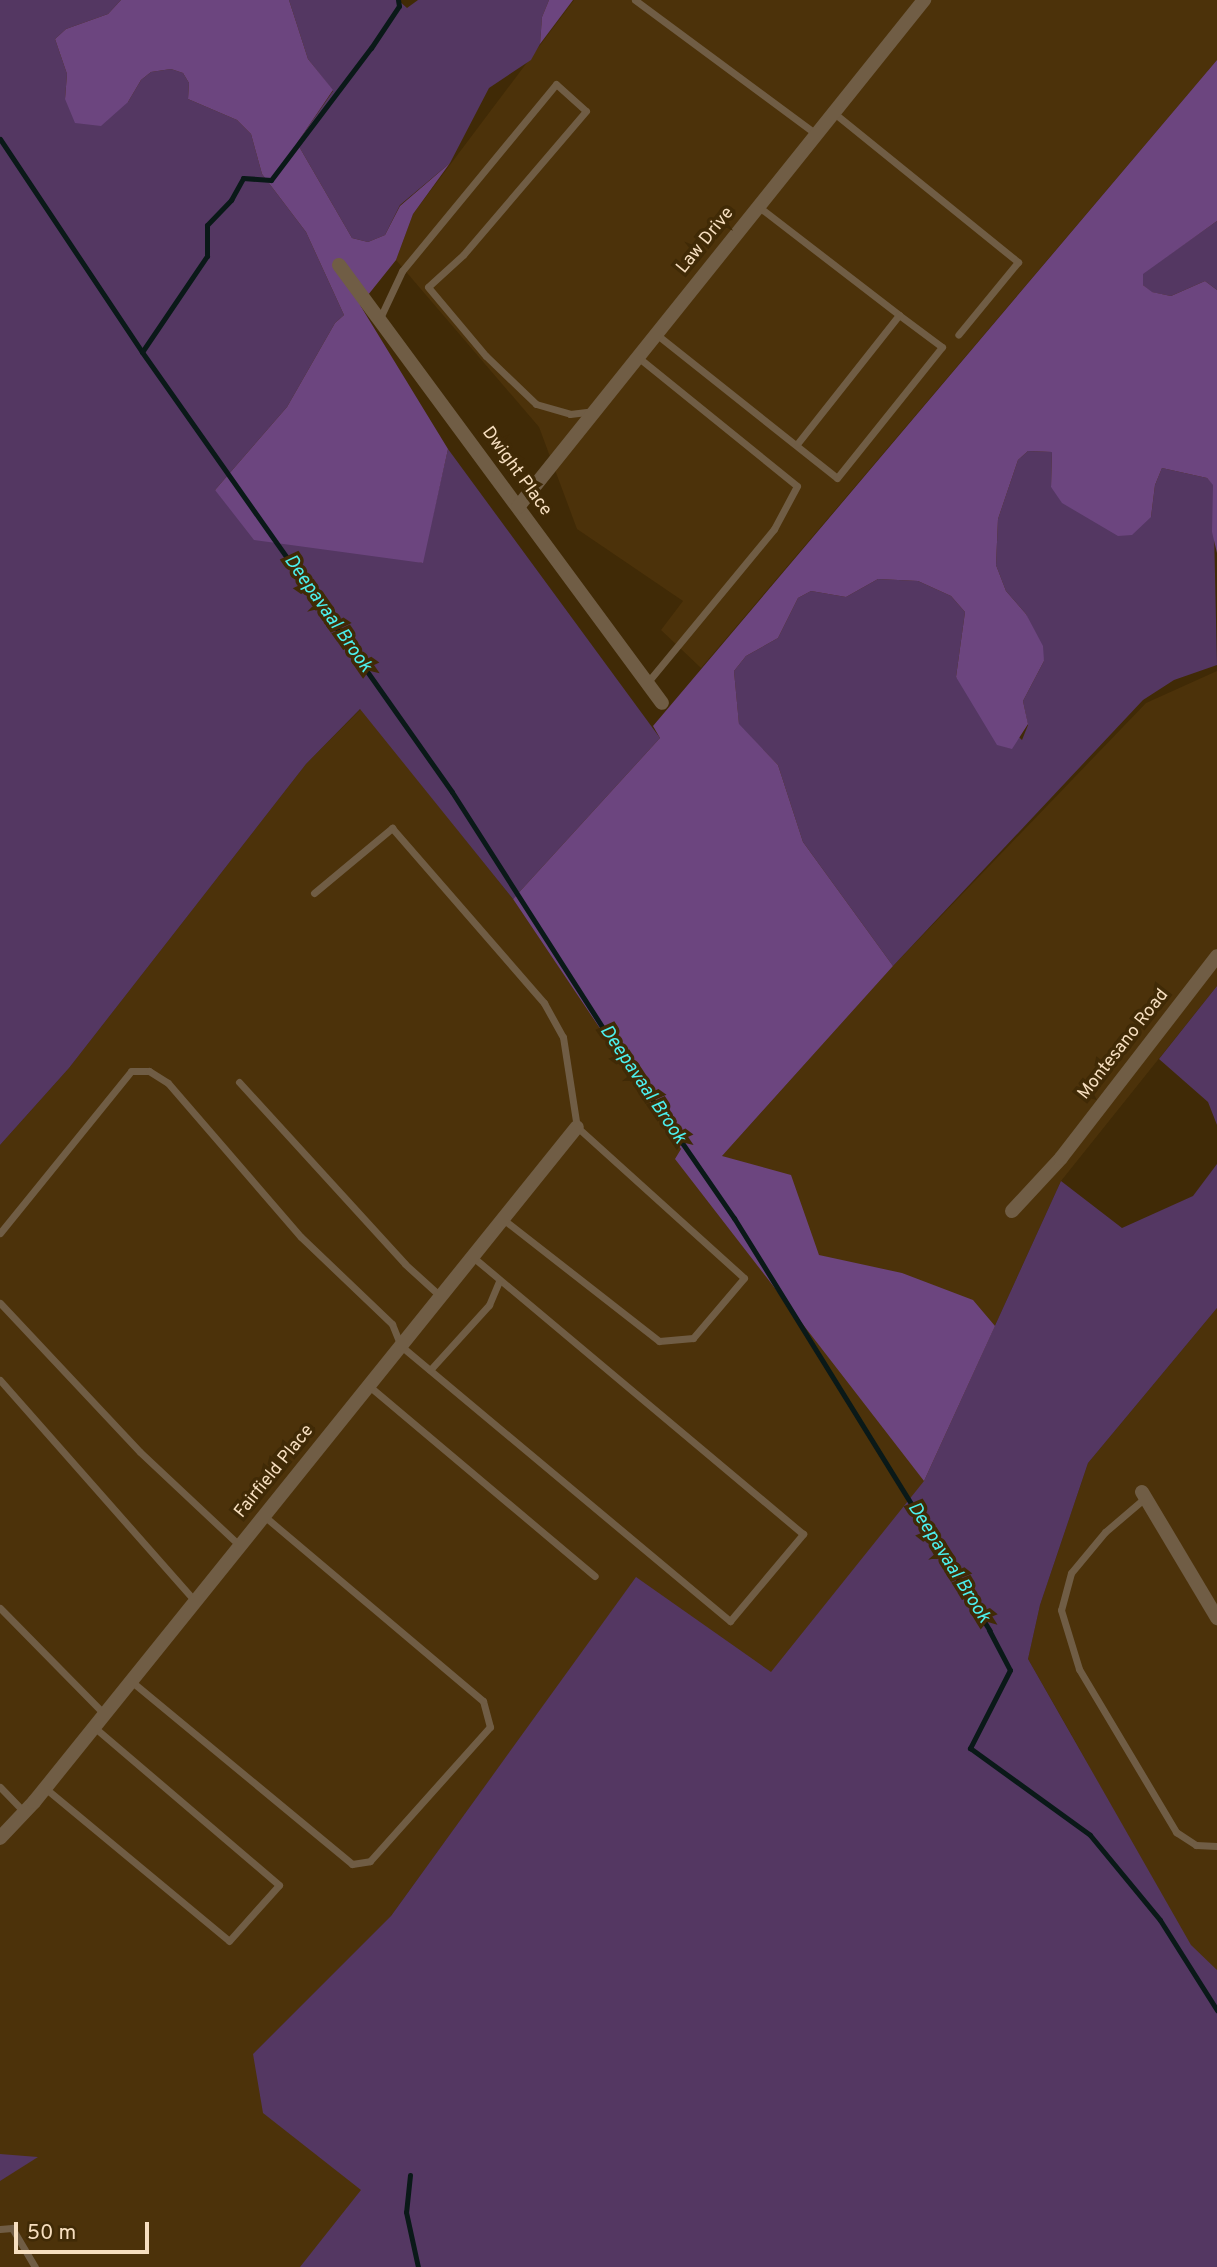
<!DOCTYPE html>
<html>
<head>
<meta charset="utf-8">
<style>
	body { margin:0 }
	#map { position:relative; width:1217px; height:2267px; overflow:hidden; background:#402a06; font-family:Overpass,sans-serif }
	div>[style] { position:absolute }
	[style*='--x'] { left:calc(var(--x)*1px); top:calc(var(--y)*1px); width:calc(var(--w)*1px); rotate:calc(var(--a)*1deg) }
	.built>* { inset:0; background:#4c320a }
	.green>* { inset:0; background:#543762 }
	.forest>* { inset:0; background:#6c457f }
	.stream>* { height:5px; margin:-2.5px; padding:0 2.5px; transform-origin:2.5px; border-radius:2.5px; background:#0a1918 }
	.service>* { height:7px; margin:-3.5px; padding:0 3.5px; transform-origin:3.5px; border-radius:3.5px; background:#705d45 }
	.minor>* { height:14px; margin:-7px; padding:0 7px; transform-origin:7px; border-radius:7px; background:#705d45 }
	span { translate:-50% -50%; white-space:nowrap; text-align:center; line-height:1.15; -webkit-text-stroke:7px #402a06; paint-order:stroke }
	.street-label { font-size:18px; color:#f6debf }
	.water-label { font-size:19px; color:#4cf0ee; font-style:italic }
	.scale { position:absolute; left:14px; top:2222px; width:135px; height:32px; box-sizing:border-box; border:4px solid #f6debf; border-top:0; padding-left:9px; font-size:21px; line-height:24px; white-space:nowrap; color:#f6debf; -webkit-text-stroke:5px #402a06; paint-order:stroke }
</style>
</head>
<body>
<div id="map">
	<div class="built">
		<div style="clip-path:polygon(574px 0,1217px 0,1217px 60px,701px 668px,661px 630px,683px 601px,577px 529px,539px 427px,396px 260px,413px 214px)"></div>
		<div style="clip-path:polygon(evenodd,1217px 671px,1217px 986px,1061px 1181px,924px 1481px,1090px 1767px,1028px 1659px,1040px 1605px,1088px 1463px,1217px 1308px,1217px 2267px,0 2267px,0 1145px,69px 1068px,306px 764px,361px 709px,513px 899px,681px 1149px,722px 1156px,893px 966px,1146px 703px,1217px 671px,636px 1578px,771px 1673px,253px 2054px,391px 1916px,636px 1578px)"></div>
	</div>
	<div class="green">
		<div style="clip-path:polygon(0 0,121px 0,108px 14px,66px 29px,55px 39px,67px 74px,65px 99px,128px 102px,141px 80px,151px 72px,171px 69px,183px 73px,189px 83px,188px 99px,237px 120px,251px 134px,262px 174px,306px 232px,344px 315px,335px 323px,287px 407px,215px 490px,422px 563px,448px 449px,660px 738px,513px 899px,360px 709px,306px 764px,69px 1068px,0 1145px)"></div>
		<div style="clip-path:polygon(289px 0,398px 0,407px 8px,418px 0,549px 0,542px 17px,540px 44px,531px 60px,489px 88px,450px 163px,400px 205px,385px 235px,368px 242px,352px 238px,297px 143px,333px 91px,308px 59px)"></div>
		<div style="clip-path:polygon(1217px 221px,1217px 290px,1205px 281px,1171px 296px,1151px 292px,1143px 285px,1143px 273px)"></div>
		<div style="clip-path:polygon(1028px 451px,1052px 452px,1051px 487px,1151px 517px,1155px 485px,1162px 468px,1207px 478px,1213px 484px,1217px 665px,1174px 680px,1143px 700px,893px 966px,803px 842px,778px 765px,739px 725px,734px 671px,746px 656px,778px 638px,798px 598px,811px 591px,846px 597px,878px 579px,918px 581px,951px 596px,965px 612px,956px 677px,1022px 740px,1028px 725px,1023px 701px,1044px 661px,1026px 614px,1006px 591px,996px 565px,998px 519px,1018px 460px)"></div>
		<div style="clip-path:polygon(1217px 986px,1217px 1125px,1208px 1102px,1159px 1059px)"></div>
		<div style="clip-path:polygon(1217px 1164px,1217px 1308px,1088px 1463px,1040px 1605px,1028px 1659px,1191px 1945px,1217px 1970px,1217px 2267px,300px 2267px,361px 2190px,263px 2113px,253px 2054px,391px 1916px,636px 1577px,771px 1672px,924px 1481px,1061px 1181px,1122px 1228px,1193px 1196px)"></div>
		<div style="clip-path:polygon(0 2154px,38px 2157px,0 2181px)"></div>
	</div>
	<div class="forest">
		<div style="clip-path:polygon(121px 0,289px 0,308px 59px,333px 90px,297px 143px,352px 238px,368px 242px,385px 235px,400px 206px,450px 163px,413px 214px,396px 260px,360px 305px,448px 449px,423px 563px,254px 540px,215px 490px,287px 407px,335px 323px,344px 315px,306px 232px,262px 174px,251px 134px,237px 120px,188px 99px,189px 83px,183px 73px,171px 69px,151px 72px,141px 80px,128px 102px,101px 126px,75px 123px,65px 99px,67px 74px,55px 39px,66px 29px,108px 14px)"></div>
		<div style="clip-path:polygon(549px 0,573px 0,540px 44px,542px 17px)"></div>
		<div style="clip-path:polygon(1217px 60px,1217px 221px,1143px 274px,1143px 285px,1152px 292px,1171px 296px,1205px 281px,1217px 290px,1217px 553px,1212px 532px,1213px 485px,1207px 478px,1162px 468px,1155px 485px,1151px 517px,1132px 535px,1118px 536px,1062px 503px,1051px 487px,1052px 452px,1028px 451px,1018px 460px,998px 519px,996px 565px,1006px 591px,1026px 614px,1043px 646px,1044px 661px,1023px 701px,1028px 724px,1012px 749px,997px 745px,956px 677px,965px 612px,951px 596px,918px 581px,878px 579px,846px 597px,811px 591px,798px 598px,778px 638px,746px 656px,734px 671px,739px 724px,778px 765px,803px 842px,893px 966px,722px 1156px,791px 1175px,819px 1255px,902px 1273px,973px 1300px,995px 1326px,924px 1481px,675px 1159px,681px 1149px,513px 899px,660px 738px,653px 726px)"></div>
	</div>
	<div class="stream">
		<div style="--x:0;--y:139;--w:256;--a:56.3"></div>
		<div style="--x:142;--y:352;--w:538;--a:54.83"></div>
		<div style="--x:452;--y:792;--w:287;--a:57.4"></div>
		<div style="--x:607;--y:1034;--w:224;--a:55.4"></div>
		<div style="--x:734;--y:1218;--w:485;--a:58.2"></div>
		<div style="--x:989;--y:1630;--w:45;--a:62.3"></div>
		<div style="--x:1010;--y:1670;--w:88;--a:117.1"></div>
		<div style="--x:970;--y:1748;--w:148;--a:35.9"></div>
		<div style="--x:1090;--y:1835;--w:110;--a:50.5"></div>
		<div style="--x:1160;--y:1920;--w:107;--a:57.7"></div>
		<div style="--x:142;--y:352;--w:116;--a:-55.9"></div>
		<div style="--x:207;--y:256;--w:31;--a:-90"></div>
		<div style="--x:207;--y:225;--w:35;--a:-46"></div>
		<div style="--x:231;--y:200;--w:25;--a:-61"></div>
		<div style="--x:243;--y:178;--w:28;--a:4"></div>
		<div style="--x:271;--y:180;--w:166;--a:-52.9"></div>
		<div style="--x:371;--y:48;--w:50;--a:-56.3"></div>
		<div style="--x:399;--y:6;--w:6;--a:-99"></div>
		<div style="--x:410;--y:2175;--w:37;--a:96"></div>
		<div style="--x:406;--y:2212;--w:56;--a:77.7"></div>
	</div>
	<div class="service">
		<div style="--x:635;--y:0;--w:225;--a:36.5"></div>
		<div style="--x:834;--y:113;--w:237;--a:39"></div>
		<div style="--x:1018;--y:262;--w:94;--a:129.4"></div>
		<div style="--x:759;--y:207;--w:177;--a:37.6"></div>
		<div style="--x:380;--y:318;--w:52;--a:-64.9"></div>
		<div style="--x:402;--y:271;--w:242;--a:-50.5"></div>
		<div style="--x:556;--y:84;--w:40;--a:42"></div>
		<div style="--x:586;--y:111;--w:189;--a:130.5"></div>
		<div style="--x:463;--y:255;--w:47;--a:137.6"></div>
		<div style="--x:428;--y:287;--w:90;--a:50"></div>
		<div style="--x:486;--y:356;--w:69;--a:43.8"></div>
		<div style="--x:536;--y:404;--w:35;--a:16"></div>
		<div style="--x:570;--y:414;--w:23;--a:-7"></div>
		<div style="--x:656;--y:334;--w:231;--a:38.5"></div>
		<div style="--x:837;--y:478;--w:168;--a:-51.3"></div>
		<div style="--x:942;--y:347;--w:54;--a:-143.3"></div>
		<div style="--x:899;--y:315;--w:164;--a:128.3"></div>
		<div style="--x:639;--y:358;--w:203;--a:39"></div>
		<div style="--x:797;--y:486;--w:49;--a:118.1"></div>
		<div style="--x:774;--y:529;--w:200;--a:129.5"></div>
		<div style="--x:314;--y:893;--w:102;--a:-39.8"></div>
		<div style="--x:392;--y:828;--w:232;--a:49"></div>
		<div style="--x:544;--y:1003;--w:39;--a:61"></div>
		<div style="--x:563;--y:1037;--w:91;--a:81.2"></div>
		<div style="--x:577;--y:1127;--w:225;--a:42.1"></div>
		<div style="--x:744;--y:1278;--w:79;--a:130.4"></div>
		<div style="--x:693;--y:1338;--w:34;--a:175"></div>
		<div style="--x:659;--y:1341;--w:198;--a:-142"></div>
		<div style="--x:239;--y:1082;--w:246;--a:47.6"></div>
		<div style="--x:405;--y:1264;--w:47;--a:42.4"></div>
		<div style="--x:0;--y:1233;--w:208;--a:-51"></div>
		<div style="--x:131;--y:1071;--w:18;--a:0"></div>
		<div style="--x:149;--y:1071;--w:22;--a:32"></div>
		<div style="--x:168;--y:1083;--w:203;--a:49.2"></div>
		<div style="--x:301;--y:1237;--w:126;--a:43.7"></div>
		<div style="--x:392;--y:1324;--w:24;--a:68"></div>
		<div style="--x:401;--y:1346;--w:429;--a:39.9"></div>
		<div style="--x:730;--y:1621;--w:114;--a:-50"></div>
		<div style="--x:803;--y:1534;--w:431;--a:-140"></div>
		<div style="--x:0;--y:1303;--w:204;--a:46.8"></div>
		<div style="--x:140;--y:1452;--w:137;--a:43.2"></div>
		<div style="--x:430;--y:1370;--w:88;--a:-47.8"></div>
		<div style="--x:489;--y:1305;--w:25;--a:-67"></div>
		<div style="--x:0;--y:1380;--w:295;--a:48.6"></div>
		<div style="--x:369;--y:1386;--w:295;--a:40.1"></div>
		<div style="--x:1146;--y:1497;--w:54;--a:139.5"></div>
		<div style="--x:1105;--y:1532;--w:53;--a:129.7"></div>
		<div style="--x:1071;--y:1573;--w:38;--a:105"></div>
		<div style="--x:1061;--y:1610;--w:62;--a:73"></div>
		<div style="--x:1079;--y:1669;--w:190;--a:59.2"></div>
		<div style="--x:1176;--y:1832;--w:24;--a:33"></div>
		<div style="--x:1196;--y:1845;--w:21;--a:3"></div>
		<div style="--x:0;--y:1608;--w:148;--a:45.5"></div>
		<div style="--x:131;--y:1681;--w:287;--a:39.6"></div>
		<div style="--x:352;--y:1864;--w:18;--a:-9"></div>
		<div style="--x:370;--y:1861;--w:180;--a:-48.2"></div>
		<div style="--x:490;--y:1727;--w:27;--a:-105"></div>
		<div style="--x:483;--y:1701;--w:287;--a:-139.8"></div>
		<div style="--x:0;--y:1787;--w:35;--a:46"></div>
		<div style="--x:45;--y:1788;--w:239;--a:39.7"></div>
		<div style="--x:229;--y:1941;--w:75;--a:-48.2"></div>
		<div style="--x:279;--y:1885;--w:242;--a:-139.5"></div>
		<div style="--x:0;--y:2229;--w:12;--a:-5"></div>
		<div style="--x:12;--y:2228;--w:45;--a:59.5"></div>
	</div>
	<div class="minor">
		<div style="--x:339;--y:265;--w:544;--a:53.59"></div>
		<div style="--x:518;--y:507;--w:650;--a:-51.31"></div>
		<div style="--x:1012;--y:1211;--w:72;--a:-47.2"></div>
		<div style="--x:1061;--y:1158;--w:255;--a:-52.3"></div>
		<div style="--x:1142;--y:1492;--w:147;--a:59.2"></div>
		<div style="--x:0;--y:1838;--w:50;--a:-46.6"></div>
		<div style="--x:34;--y:1802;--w:866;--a:-51.19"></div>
	</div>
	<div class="street-label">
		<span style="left:706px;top:241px;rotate:-51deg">Law Drive</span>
		<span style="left:516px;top:472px;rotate:54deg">Dwight Place</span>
		<span style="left:1124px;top:1045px;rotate:-52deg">Montesano Road</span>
		<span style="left:275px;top:1472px;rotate:-51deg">Fairfield Place</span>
	</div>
	<div class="water-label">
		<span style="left:327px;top:614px;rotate:55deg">Deepavaal Brook</span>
		<span style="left:642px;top:1085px;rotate:56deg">Deepavaal Brook</span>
		<span style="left:948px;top:1563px;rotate:58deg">Deepavaal Brook</span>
	</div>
	<div class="scale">50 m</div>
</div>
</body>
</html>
